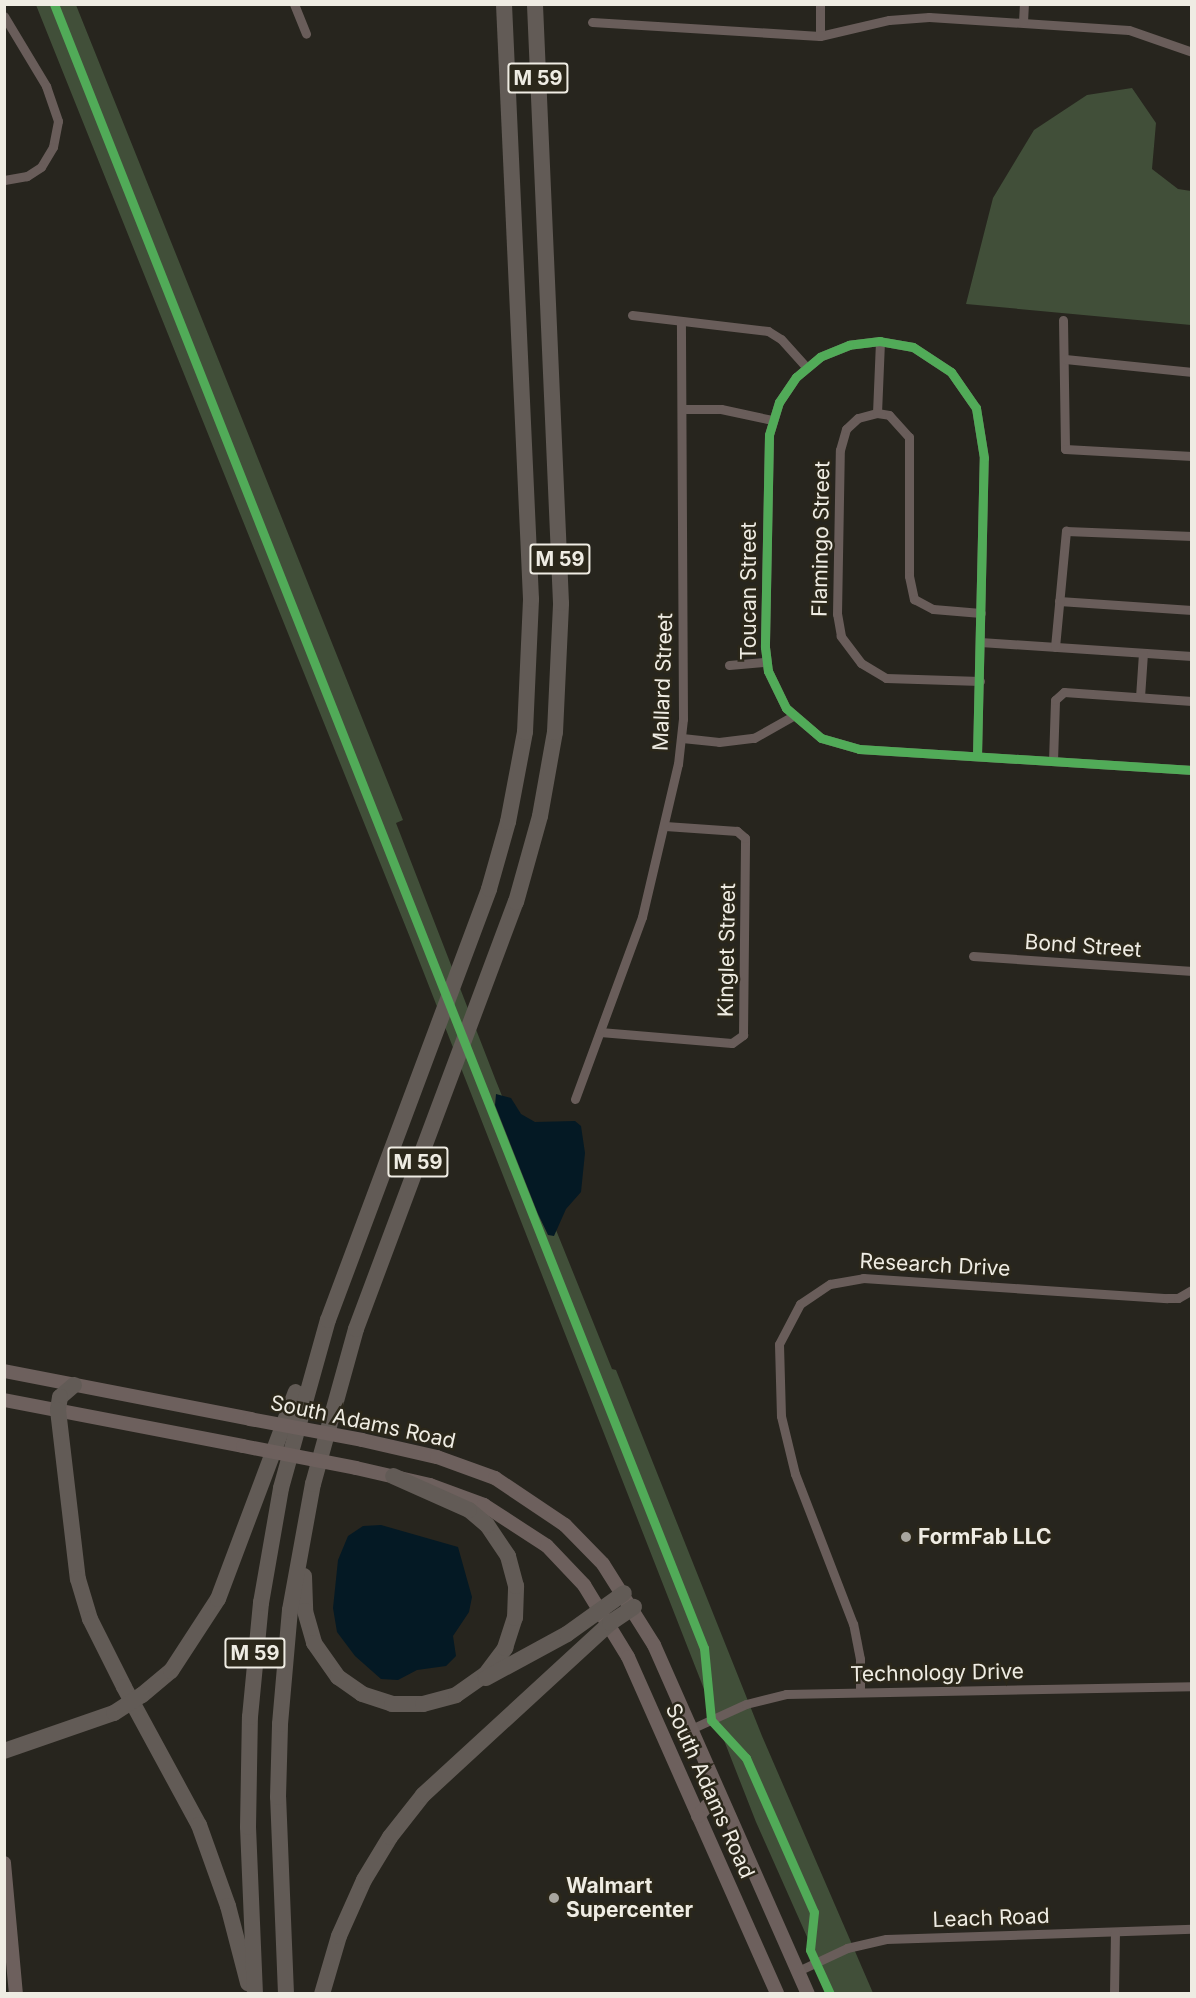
<!DOCTYPE html>
<html>
<head>
<meta charset="utf-8">
<style>
	body { margin:0 }
	#map { position:relative; width:1196px; height:1998px; overflow:hidden; background:#27251e; font-family:Inter,sans-serif }
	div>[style] { position:absolute }
	[style*='--x'] { left:calc(var(--x)*1px); top:calc(var(--y)*1px); width:calc(var(--w)*1px); rotate:calc(var(--a)*1deg) }
	.green>* { inset:0; background:#414f39 }
	.water>* { inset:0; background:#041924 }
	.minor>* { height:9px; margin:-4.5px; padding:0 4.5px; transform-origin:4.5px; border-radius:4.5px; background:#695d5a }
	.secondary>* { height:14px; margin:-7px; padding:0 7px; transform-origin:7px; border-radius:7px; background:#6d605d }
	.motorway>* { height:16px; margin:-8px; padding:0 8px; transform-origin:8px; border-radius:8px; background:#625b56 }
	.secondary-bridge>* { height:14px; margin:-7px; padding:0 7px; transform-origin:7px; border-radius:7px; background:#6d605d }
	.motorway-bridge>* { height:16px; margin:-8px; padding:0 8px; transform-origin:8px; border-radius:8px; background:#625b56 }
	.cycleway>* { height:9px; margin:-4.5px; padding:0 4.5px; transform-origin:4.5px; border-radius:4.5px; background:#51ab58 }
	.dots>* { width:16px; height:16px; translate:-50% -50%; box-sizing:border-box; border:3px solid #2b271a; border-radius:50% }
	span { translate:-50% -50%; white-space:nowrap; text-align:center; line-height:1.15; -webkit-text-stroke:5px #2b271a; paint-order:stroke }
	.shield-label span { padding:2px 4px; background:#2b271a; border:2px solid; border-radius:4px; -webkit-text-stroke-width:0 }
	.shield-label { font-size:20px; color:#efece3; font-weight:700 }
	.street-label { font-size:21px; color:#efece3 }
	.poi-label { font-size:21px; color:#efece3; font-weight:700 }
	.left { translate:0 -50%; text-align:left }
	.frame { position:absolute; inset:0; border:6px solid #efece3; pointer-events:none }
</style>
</head>
<body>
<div id="map">
	<div class="green">
		<div style="clip-path:polygon(36px 5px,76px 5px,403px 820px,396px 823px,496px 1081px,612px 1369px,616px 1370px,762px 1736px,873px 1993px,832px 1993px,756px 1822px,409px 935px)"></div>
		<div style="clip-path:polygon(1132px 88px,1156px 123px,1152px 169px,1178px 189px,1191px 191px,1191px 325px,966px 304px,993px 198px,1034px 130px,1087px 95px)"></div>
	</div>
	<div class="water">
		<div style="clip-path:polygon(496px 1094px,511px 1098px,521px 1114px,535px 1122px,575px 1121px,581px 1126px,585px 1153px,581px 1192px,566px 1209px,554px 1236px,548px 1235px,538px 1214px,495px 1105px)"></div>
		<div style="clip-path:polygon(381px 1525px,458px 1547px,472px 1597px,469px 1612px,453px 1636px,456px 1656px,446px 1666px,417px 1670px,398px 1680px,381px 1679px,355px 1656px,337px 1632px,333px 1608px,338px 1560px,348px 1536px,363px 1526px)"></div>
	</div>
	<div class="minor">
		<div style="--x:294;--y:4;--w:32;--a:68"></div>
		<div style="--x:820;--y:4;--w:32;--a:90"></div>
		<div style="--x:4;--y:16;--w:82;--a:59"></div>
		<div style="--x:46;--y:86;--w:37;--a:71"></div>
		<div style="--x:58;--y:121;--w:26;--a:101"></div>
		<div style="--x:53;--y:147;--w:23;--a:121"></div>
		<div style="--x:41;--y:167;--w:17;--a:147"></div>
		<div style="--x:27;--y:176;--w:23;--a:170"></div>
		<div style="--x:592;--y:22;--w:228;--a:3.5"></div>
		<div style="--x:820;--y:36;--w:71;--a:-13.1"></div>
		<div style="--x:889;--y:20;--w:40;--a:-4.3"></div>
		<div style="--x:929;--y:17;--w:200;--a:3.7"></div>
		<div style="--x:1129;--y:30;--w:67;--a:19.2"></div>
		<div style="--x:1023;--y:22;--w:18;--a:-87"></div>
		<div style="--x:632;--y:315;--w:137;--a:6.7"></div>
		<div style="--x:768;--y:331;--w:15;--a:32"></div>
		<div style="--x:781;--y:339;--w:38;--a:48"></div>
		<div style="--x:1063;--y:320;--w:129;--a:89.1"></div>
		<div style="--x:1065;--y:449;--w:127;--a:3.2"></div>
		<div style="--x:1065;--y:359;--w:128;--a:5.8"></div>
		<div style="--x:683;--y:409;--w:38;--a:0"></div>
		<div style="--x:721;--y:409;--w:52;--a:12.2"></div>
		<div style="--x:877;--y:413;--w:72;--a:-87.6"></div>
		<div style="--x:1059;--y:601;--w:133;--a:3.9"></div>
		<div style="--x:980;--y:642;--w:212;--a:3.8"></div>
		<div style="--x:1055;--y:647;--w:117;--a:-84.6"></div>
		<div style="--x:1066;--y:531;--w:126;--a:2.3"></div>
		<div style="--x:729;--y:665;--w:37;--a:-5"></div>
		<div style="--x:980;--y:681;--w:94;--a:-178.2"></div>
		<div style="--x:886;--y:678;--w:29;--a:-149"></div>
		<div style="--x:861;--y:663;--w:34;--a:-127"></div>
		<div style="--x:841;--y:636;--w:22;--a:-100"></div>
		<div style="--x:837;--y:614;--w:164;--a:-89"></div>
		<div style="--x:840;--y:450;--w:22;--a:-74"></div>
		<div style="--x:846;--y:429;--w:16;--a:-43"></div>
		<div style="--x:858;--y:418;--w:20;--a:-15"></div>
		<div style="--x:877;--y:413;--w:12;--a:9"></div>
		<div style="--x:889;--y:415;--w:30;--a:48"></div>
		<div style="--x:909;--y:437;--w:139;--a:90"></div>
		<div style="--x:909;--y:576;--w:24;--a:78"></div>
		<div style="--x:914;--y:599;--w:21;--a:28"></div>
		<div style="--x:933;--y:609;--w:48;--a:4.8"></div>
		<div style="--x:1140;--y:697;--w:44;--a:-86.1"></div>
		<div style="--x:682;--y:738;--w:37;--a:6"></div>
		<div style="--x:719;--y:742;--w:35;--a:-7"></div>
		<div style="--x:754;--y:738;--w:45;--a:-29.4"></div>
		<div style="--x:977;--y:756;--w:298;--a:-88.7"></div>
		<div style="--x:984;--y:458;--w:51;--a:-99.1"></div>
		<div style="--x:976;--y:408;--w:44;--a:-124.8"></div>
		<div style="--x:951;--y:372;--w:45;--a:-146.7"></div>
		<div style="--x:913;--y:347;--w:34;--a:-170"></div>
		<div style="--x:880;--y:341;--w:31;--a:173"></div>
		<div style="--x:849;--y:345;--w:31;--a:158"></div>
		<div style="--x:820;--y:357;--w:31;--a:140"></div>
		<div style="--x:796;--y:377;--w:30;--a:124"></div>
		<div style="--x:779;--y:402;--w:34;--a:107"></div>
		<div style="--x:769;--y:435;--w:212;--a:91.1"></div>
		<div style="--x:765;--y:647;--w:24;--a:83"></div>
		<div style="--x:768;--y:671;--w:41;--a:64.1"></div>
		<div style="--x:786;--y:708;--w:46;--a:40.6"></div>
		<div style="--x:821;--y:738;--w:40;--a:16"></div>
		<div style="--x:859;--y:749;--w:334;--a:3.6"></div>
		<div style="--x:1053;--y:761;--w:61;--a:-88.1"></div>
		<div style="--x:1055;--y:700;--w:12;--a:-42"></div>
		<div style="--x:1064;--y:692;--w:128;--a:4"></div>
		<div style="--x:973;--y:956;--w:220;--a:3.9"></div>
		<div style="--x:600;--y:1032;--w:132;--a:4.8"></div>
		<div style="--x:732;--y:1043;--w:14;--a:-36"></div>
		<div style="--x:743;--y:1035;--w:197;--a:-89.4"></div>
		<div style="--x:745;--y:838;--w:11;--a:-139"></div>
		<div style="--x:737;--y:831;--w:72;--a:-176"></div>
		<div style="--x:575;--y:1099;--w:194;--a:-69.8"></div>
		<div style="--x:642;--y:917;--w:157;--a:-76.8"></div>
		<div style="--x:678;--y:764;--w:45;--a:-83.7"></div>
		<div style="--x:683;--y:719;--w:398;--a:-90.3"></div>
		<div style="--x:860;--y:1692;--w:33;--a:-90"></div>
		<div style="--x:860;--y:1659;--w:36;--a:-101"></div>
		<div style="--x:853;--y:1624;--w:161;--a:-111.1"></div>
		<div style="--x:795;--y:1474;--w:60;--a:-103.6"></div>
		<div style="--x:781;--y:1416;--w:72;--a:-91.6"></div>
		<div style="--x:779;--y:1344;--w:45;--a:-62.3"></div>
		<div style="--x:800;--y:1304;--w:36;--a:-34"></div>
		<div style="--x:830;--y:1284;--w:34;--a:-10"></div>
		<div style="--x:863;--y:1278;--w:305;--a:3.8"></div>
		<div style="--x:1167;--y:1298;--w:11;--a:0"></div>
		<div style="--x:1178;--y:1298;--w:16;--a:-30"></div>
		<div style="--x:691;--y:1729;--w:60;--a:-24.4"></div>
		<div style="--x:746;--y:1704;--w:41;--a:-14"></div>
		<div style="--x:786;--y:1694;--w:406;--a:-1.1"></div>
		<div style="--x:798;--y:1971;--w:54;--a:-25.1"></div>
		<div style="--x:847;--y:1948;--w:40;--a:-13"></div>
		<div style="--x:886;--y:1939;--w:306;--a:-1.9"></div>
		<div style="--x:1114;--y:1994;--w:62;--a:-89.1"></div>
	</div>
	<div class="secondary">
		<div style="--x:4;--y:1371;--w:251;--a:11"></div>
		<div style="--x:4;--y:1400;--w:243;--a:10.9"></div>
		<div style="--x:362;--y:1440;--w:77;--a:12.8"></div>
		<div style="--x:437;--y:1457;--w:62;--a:19.9"></div>
		<div style="--x:495;--y:1478;--w:84;--a:33.9"></div>
		<div style="--x:565;--y:1525;--w:54;--a:45.7"></div>
		<div style="--x:603;--y:1564;--w:96;--a:57.8"></div>
		<div style="--x:654;--y:1645;--w:381;--a:66.2"></div>
		<div style="--x:356;--y:1468;--w:76;--a:12.9"></div>
		<div style="--x:430;--y:1485;--w:58;--a:20.3"></div>
		<div style="--x:484;--y:1505;--w:75;--a:33.1"></div>
		<div style="--x:547;--y:1546;--w:54;--a:46.5"></div>
		<div style="--x:584;--y:1585;--w:84;--a:58.6"></div>
		<div style="--x:628;--y:1657;--w:368;--a:66.1"></div>
		<div style="--x:698;--y:1816;--w:13;--a:-48"></div>
		<div style="--x:707;--y:1806;--w:19;--a:9"></div>
		<div style="--x:4;--y:1863;--w:132;--a:84.8"></div>
	</div>
	<div class="motorway">
		<div style="--x:74;--y:1385;--w:18;--a:139"></div>
		<div style="--x:60;--y:1397;--w:13;--a:99"></div>
		<div style="--x:58;--y:1410;--w:170;--a:83.3"></div>
		<div style="--x:78;--y:1579;--w:42;--a:73.3"></div>
		<div style="--x:90;--y:1619;--w:76;--a:63.4"></div>
		<div style="--x:124;--y:1687;--w:157;--a:61.5"></div>
		<div style="--x:199;--y:1825;--w:86;--a:70.3"></div>
		<div style="--x:228;--y:1906;--w:80;--a:75.4"></div>
		<div style="--x:304;--y:1576;--w:35;--a:88"></div>
		<div style="--x:305;--y:1611;--w:33;--a:74"></div>
		<div style="--x:314;--y:1643;--w:42;--a:54.8"></div>
		<div style="--x:338;--y:1677;--w:29;--a:35"></div>
		<div style="--x:362;--y:1694;--w:32;--a:18"></div>
		<div style="--x:392;--y:1704;--w:31;--a:0"></div>
		<div style="--x:423;--y:1704;--w:34;--a:-15"></div>
		<div style="--x:456;--y:1695;--w:35;--a:-35"></div>
		<div style="--x:485;--y:1675;--w:34;--a:-53"></div>
		<div style="--x:505;--y:1648;--w:32;--a:-72"></div>
		<div style="--x:515;--y:1618;--w:32;--a:-88"></div>
		<div style="--x:516;--y:1586;--w:31;--a:-105"></div>
		<div style="--x:508;--y:1556;--w:37;--a:-124"></div>
		<div style="--x:487;--y:1525;--w:23;--a:-140"></div>
		<div style="--x:469;--y:1510;--w:83;--a:-155.9"></div>
		<div style="--x:486;--y:1678;--w:92;--a:-28.5"></div>
		<div style="--x:567;--y:1634;--w:70;--a:-35.7"></div>
		<div style="--x:142;--y:1695;--w:38;--a:-40"></div>
		<div style="--x:171;--y:1671;--w:86;--a:-56.9"></div>
		<div style="--x:218;--y:1599;--w:221;--a:-69.4"></div>
		<div style="--x:4;--y:1751;--w:116;--a:-19.1"></div>
		<div style="--x:255;--y:1994;--w:167;--a:-92.4"></div>
		<div style="--x:248;--y:1827;--w:110;--a:-89"></div>
		<div style="--x:250;--y:1717;--w:115;--a:-84.5"></div>
		<div style="--x:261;--y:1603;--w:117;--a:-80.1"></div>
		<div style="--x:281;--y:1488;--w:174;--a:-74.4"></div>
		<div style="--x:328;--y:1320;--w:460;--a:-69.5"></div>
		<div style="--x:489;--y:889;--w:70;--a:-74.2"></div>
		<div style="--x:508;--y:822;--w:92;--a:-79.3"></div>
		<div style="--x:525;--y:732;--w:133;--a:-87.4"></div>
		<div style="--x:531;--y:599;--w:596;--a:-92.6"></div>
		<div style="--x:286;--y:1994;--w:197;--a:-92.3"></div>
		<div style="--x:278;--y:1797;--w:73;--a:-88.4"></div>
		<div style="--x:280;--y:1724;--w:114;--a:-85"></div>
		<div style="--x:290;--y:1610;--w:128;--a:-79.7"></div>
		<div style="--x:313;--y:1484;--w:161;--a:-74.5"></div>
		<div style="--x:356;--y:1329;--w:456;--a:-69.5"></div>
		<div style="--x:516;--y:902;--w:89;--a:-74.4"></div>
		<div style="--x:540;--y:816;--w:85;--a:-79.9"></div>
		<div style="--x:555;--y:732;--w:129;--a:-87.3"></div>
		<div style="--x:561;--y:603;--w:600;--a:-92.49"></div>
		<div style="--x:322;--y:1994;--w:60;--a:-73.7"></div>
		<div style="--x:339;--y:1936;--w:61;--a:-65.9"></div>
		<div style="--x:364;--y:1880;--w:50;--a:-58.8"></div>
		<div style="--x:390;--y:1837;--w:53;--a:-51.8"></div>
		<div style="--x:423;--y:1795;--w:254;--a:-42.6"></div>
		<div style="--x:610;--y:1623;--w:29;--a:-34"></div>
	</div>
	<div class="secondary-bridge">
		<div style="--x:250;--y:1419;--w:114;--a:10.6"></div>
		<div style="--x:243;--y:1446;--w:115;--a:11"></div>
	</div>
	<div class="motorway-bridge">
		<div style="--x:114;--y:1713;--w:33;--a:-33"></div>
	</div>
	<div class="cycleway">
		<div style="--x:54;--y:4;--w:1768;--a:68.43"></div>
		<div style="--x:704;--y:1648;--w:72;--a:84.4"></div>
		<div style="--x:711;--y:1720;--w:52;--a:47.4"></div>
		<div style="--x:746;--y:1758;--w:168;--a:66.2"></div>
		<div style="--x:814;--y:1912;--w:38;--a:96"></div>
		<div style="--x:810;--y:1950;--w:48;--a:65.6"></div>
		<div style="--x:977;--y:756;--w:298;--a:-88.7"></div>
		<div style="--x:984;--y:458;--w:51;--a:-99.1"></div>
		<div style="--x:976;--y:408;--w:44;--a:-124.8"></div>
		<div style="--x:951;--y:372;--w:45;--a:-146.7"></div>
		<div style="--x:913;--y:347;--w:34;--a:-170"></div>
		<div style="--x:880;--y:341;--w:31;--a:173"></div>
		<div style="--x:849;--y:345;--w:31;--a:158"></div>
		<div style="--x:820;--y:357;--w:31;--a:140"></div>
		<div style="--x:796;--y:377;--w:30;--a:124"></div>
		<div style="--x:779;--y:402;--w:34;--a:107"></div>
		<div style="--x:769;--y:435;--w:212;--a:91.1"></div>
		<div style="--x:765;--y:647;--w:24;--a:83"></div>
		<div style="--x:768;--y:671;--w:41;--a:64.1"></div>
		<div style="--x:786;--y:708;--w:46;--a:40.6"></div>
		<div style="--x:821;--y:738;--w:40;--a:16"></div>
		<div style="--x:859;--y:749;--w:334;--a:3.6"></div>
	</div>
	<div class="dots">
		<div style="left:906px;top:1537px;background:#a9a69e"></div>
		<div style="left:554px;top:1898px;background:#a9a69e"></div>
	</div>
	<div class="shield-label">
		<span style="left:538px;top:78px">M 59</span>
		<span style="left:560px;top:559px">M 59</span>
		<span style="left:418px;top:1162px">M 59</span>
		<span style="left:255px;top:1653px">M 59</span>
	</div>
	<div class="street-label">
		<span style="left:821px;top:539px;rotate:-89deg">Flamingo Street</span>
		<span style="left:749px;top:591px;rotate:-90deg">Toucan Street</span>
		<span style="left:663px;top:682px;rotate:-88deg">Mallard Street</span>
		<span style="left:1083px;top:946px;rotate:4deg">Bond Street</span>
		<span style="left:727px;top:950px;rotate:-89deg">Kinglet Street</span>
		<span style="left:935px;top:1265px;rotate:3deg">Research Drive</span>
		<span style="left:363px;top:1422px;rotate:12deg">South Adams Road</span>
		<span style="left:937px;top:1673px;rotate:-1deg">Technology Drive</span>
		<span style="left:710px;top:1791px;rotate:66deg">South Adams Road</span>
		<span style="left:991px;top:1918px;rotate:-2deg">Leach Road</span>
	</div>
	<div class="poi-label">
		<span class="left" style="left:918px;top:1537px">FormFab LLC</span>
		<span class="left" style="left:566px;top:1898px">Walmart<br>Supercenter</span>
	</div>
	<div class="frame"></div>
</div>
</body>
</html>
